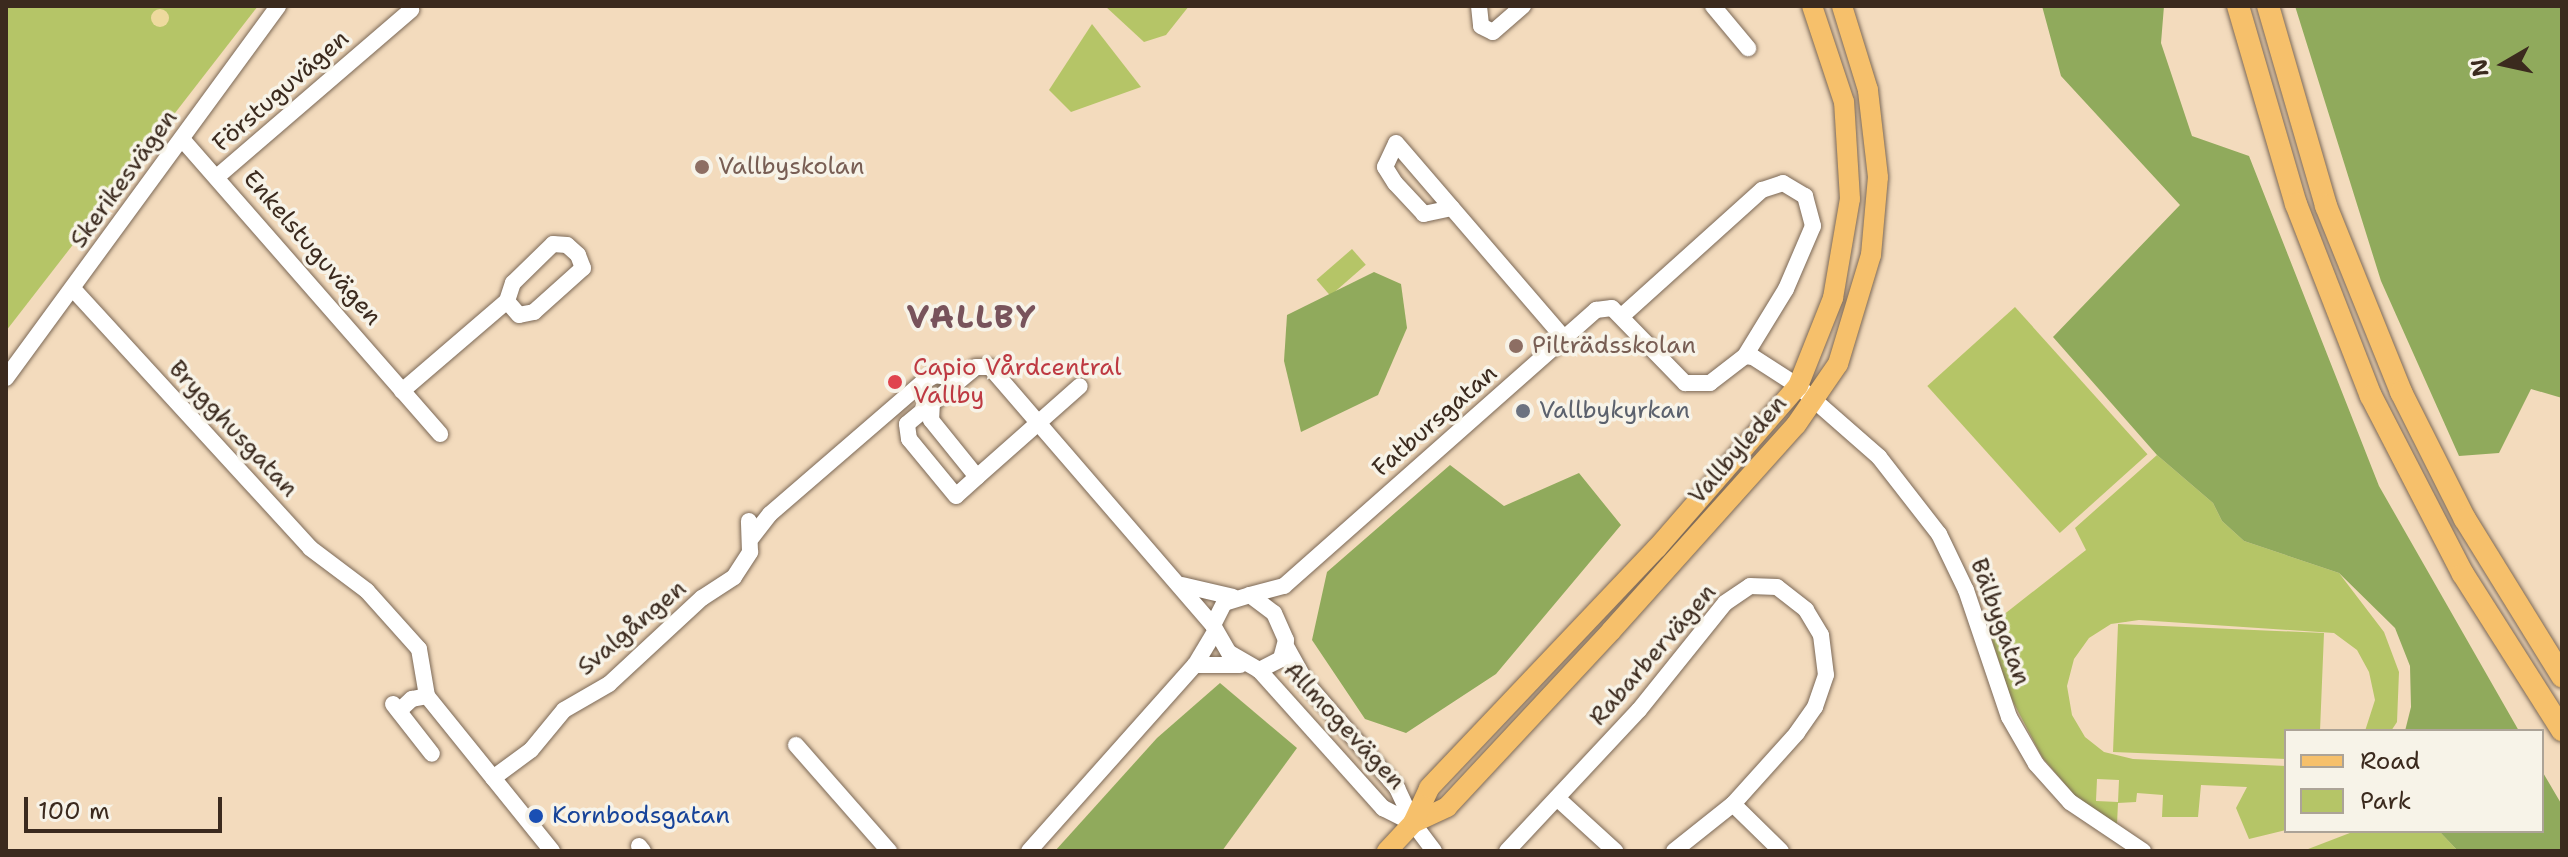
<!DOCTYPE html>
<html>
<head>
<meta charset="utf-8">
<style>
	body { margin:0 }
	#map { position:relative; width:2568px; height:857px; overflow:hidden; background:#f3dbbd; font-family:"Shantell Sans",sans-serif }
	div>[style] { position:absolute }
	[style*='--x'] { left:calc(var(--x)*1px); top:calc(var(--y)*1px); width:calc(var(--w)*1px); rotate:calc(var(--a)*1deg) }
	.green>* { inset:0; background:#b5c567; transform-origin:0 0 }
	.forest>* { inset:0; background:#90aa5c }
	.sand>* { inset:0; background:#eeda9e }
	.round { border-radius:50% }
	.roads { filter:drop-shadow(0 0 2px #7b6856) drop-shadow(0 0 2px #7b6856) }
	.minor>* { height:16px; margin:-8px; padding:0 8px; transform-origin:8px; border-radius:8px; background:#fff }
	.major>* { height:20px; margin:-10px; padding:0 10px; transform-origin:10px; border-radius:10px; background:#f6c06b }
	.highway>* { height:22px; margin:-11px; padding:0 11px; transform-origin:11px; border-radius:11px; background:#f6c06b }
	.dots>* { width:22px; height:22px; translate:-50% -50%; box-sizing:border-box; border:4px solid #f7f3e8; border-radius:50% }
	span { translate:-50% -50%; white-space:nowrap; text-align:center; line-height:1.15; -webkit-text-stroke:7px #f7f3e8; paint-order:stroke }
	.street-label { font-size:24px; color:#3b2a1e }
	.education-label { font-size:24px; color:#785e54 }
	.left { translate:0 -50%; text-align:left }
	.health-label { font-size:24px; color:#be3a42 }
	.worship-label { font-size:24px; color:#5b616d }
	.transit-label { font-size:24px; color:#164399 }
	.district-label { font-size:32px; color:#78535b; font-weight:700; letter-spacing:2px }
	.frame { position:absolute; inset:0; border:8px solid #3b2a1e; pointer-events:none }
	.legend { position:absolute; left:2284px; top:729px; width:260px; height:104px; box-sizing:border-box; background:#f7f3e8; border:2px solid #aca397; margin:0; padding:10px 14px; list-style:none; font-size:24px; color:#3b2a1e }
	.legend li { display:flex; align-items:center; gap:16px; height:40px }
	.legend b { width:40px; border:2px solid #aca397 }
	.north { position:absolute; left:2464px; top:24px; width:80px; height:80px; -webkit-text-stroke:6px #f7f3e8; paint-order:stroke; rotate:261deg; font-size:22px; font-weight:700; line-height:32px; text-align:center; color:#3b2a1e }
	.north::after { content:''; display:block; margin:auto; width:28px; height:36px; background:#3b2a1e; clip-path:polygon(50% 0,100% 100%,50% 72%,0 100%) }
	.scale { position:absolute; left:24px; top:797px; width:198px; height:36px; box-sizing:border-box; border:4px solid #3b2a1e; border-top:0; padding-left:10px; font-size:24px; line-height:28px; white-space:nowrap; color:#3b2a1e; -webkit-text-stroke:6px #f7f3e8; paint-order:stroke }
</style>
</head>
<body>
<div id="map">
	<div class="green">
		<div style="clip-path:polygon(6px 6px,258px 6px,6px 331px)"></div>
		<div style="clip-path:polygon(1105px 6px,1189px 6px,1166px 35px,1144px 42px)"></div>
		<div style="clip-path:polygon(1092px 24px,1141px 87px,1071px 112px,1049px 90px)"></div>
		<div style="left:1352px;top:249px;width:21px;height:47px;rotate:49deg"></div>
		<div style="left:2015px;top:307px;width:198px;height:118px;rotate:48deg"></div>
		<div style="clip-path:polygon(evenodd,2157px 455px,2213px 503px,2222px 521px,2244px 541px,2339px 573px,2384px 632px,2399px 672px,2397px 722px,2391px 731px,2365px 731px,2375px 700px,2369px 672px,2357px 650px,2334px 633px,2139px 620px,2111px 624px,2089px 638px,2074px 659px,2067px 686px,2072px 715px,2085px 737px,2104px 752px,2133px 759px,2286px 766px,2286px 830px,2249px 839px,2236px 808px,2247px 787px,2201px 785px,2198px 817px,2162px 817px,2163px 795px,2137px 793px,2136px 802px,2118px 803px,2117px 824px,2076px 797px,2042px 757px,2010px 696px,1988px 627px,2086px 550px,2075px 528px,2157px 455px,2097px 779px,2119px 780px,2118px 802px,2096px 801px,2097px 779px)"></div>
		<div style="clip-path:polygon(2118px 624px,2324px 633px,2320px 731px,2286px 731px,2286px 759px,2113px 752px)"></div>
		<div style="clip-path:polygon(2355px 831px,2439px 831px,2458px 851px,2303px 851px)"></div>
	</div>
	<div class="forest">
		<div style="clip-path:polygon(2042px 6px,2164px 6px,2161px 43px,2192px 136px,2249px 156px,2379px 486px,2519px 731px,2405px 731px,2411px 707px,2410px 666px,2395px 628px,2339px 573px,2244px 541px,2222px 521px,2213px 503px,2157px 455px,2053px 337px,2180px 205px,2061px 76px)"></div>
		<div style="clip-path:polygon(2295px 6px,2562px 6px,2562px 398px,2531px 389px,2499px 453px,2459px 456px,2381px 281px)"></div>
		<div style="clip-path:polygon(1374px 272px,1401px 284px,1407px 328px,1378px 395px,1301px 432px,1284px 361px,1287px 315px)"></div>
		<div style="clip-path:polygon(1450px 465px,1504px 506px,1579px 473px,1621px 525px,1496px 674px,1406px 733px,1365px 719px,1312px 640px,1327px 572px)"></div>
		<div style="clip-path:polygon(1220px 683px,1297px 748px,1222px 851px,1055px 851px,1157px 738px)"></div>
		<div style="clip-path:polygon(2542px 771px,2562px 805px,2562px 851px,2458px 851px,2439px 831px,2542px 831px)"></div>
	</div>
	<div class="sand">
		<div class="round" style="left:151px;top:9px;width:18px;height:18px"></div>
	</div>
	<div class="roads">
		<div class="minor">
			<div style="--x:1479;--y:6;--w:20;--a:84"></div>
			<div style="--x:1481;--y:26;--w:13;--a:27"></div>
			<div style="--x:1493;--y:32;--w:40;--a:-41"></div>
			<div style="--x:1713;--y:6;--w:55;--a:50.2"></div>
			<div style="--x:182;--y:139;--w:392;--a:48.8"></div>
			<div style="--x:218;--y:176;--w:255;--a:-40.7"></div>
			<div style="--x:1452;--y:208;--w:29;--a:168"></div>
			<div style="--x:1424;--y:214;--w:42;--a:-133.1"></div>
			<div style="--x:1395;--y:183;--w:19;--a:-122"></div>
			<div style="--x:1385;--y:167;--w:26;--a:-65"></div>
			<div style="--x:1396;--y:143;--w:257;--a:49.3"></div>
			<div style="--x:74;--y:290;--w:350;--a:47.5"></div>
			<div style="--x:310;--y:548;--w:71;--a:37"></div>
			<div style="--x:367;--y:591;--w:78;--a:48.1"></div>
			<div style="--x:419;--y:649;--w:48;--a:80.3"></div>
			<div style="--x:427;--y:696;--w:199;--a:51.1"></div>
			<div style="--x:1623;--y:315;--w:187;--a:-42"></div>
			<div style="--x:1762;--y:190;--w:22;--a:-18"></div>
			<div style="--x:1783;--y:183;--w:26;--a:31"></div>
			<div style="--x:1805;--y:196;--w:31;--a:75"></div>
			<div style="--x:1813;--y:226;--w:69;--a:113.2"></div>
			<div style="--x:1786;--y:289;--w:79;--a:121.5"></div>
			<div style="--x:6;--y:378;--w:461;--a:-53.8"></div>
			<div style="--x:402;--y:391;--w:138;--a:-40.6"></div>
			<div style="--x:507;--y:301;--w:19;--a:-72"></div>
			<div style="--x:513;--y:283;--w:56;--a:-44.3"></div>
			<div style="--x:553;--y:244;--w:14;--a:4"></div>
			<div style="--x:567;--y:245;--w:15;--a:42"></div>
			<div style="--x:578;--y:255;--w:14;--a:69"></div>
			<div style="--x:583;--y:268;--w:66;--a:138.1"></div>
			<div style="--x:534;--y:312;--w:15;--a:169"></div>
			<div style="--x:519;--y:315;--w:18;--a:-131"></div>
			<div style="--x:932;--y:402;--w:18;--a:93"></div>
			<div style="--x:931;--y:420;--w:73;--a:51.1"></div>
			<div style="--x:977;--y:477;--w:137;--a:-41.5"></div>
			<div style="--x:977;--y:477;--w:28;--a:138"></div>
			<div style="--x:956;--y:496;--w:74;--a:-129.5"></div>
			<div style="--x:909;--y:439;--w:15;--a:-98"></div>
			<div style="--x:907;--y:424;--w:89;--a:-39.6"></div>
			<div style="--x:976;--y:367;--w:14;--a:0"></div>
			<div style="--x:990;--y:367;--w:341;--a:49.2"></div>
			<div style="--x:752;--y:537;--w:29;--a:-52"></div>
			<div style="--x:770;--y:514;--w:202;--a:-40.8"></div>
			<div style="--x:923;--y:382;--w:14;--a:-30"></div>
			<div style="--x:935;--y:375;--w:26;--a:9"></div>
			<div style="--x:1182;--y:585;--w:52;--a:13.2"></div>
			<div style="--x:1250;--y:595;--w:35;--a:-15"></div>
			<div style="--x:1284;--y:586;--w:417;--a:-41.5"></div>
			<div style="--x:1596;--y:310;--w:16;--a:-7"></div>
			<div style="--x:1612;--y:308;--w:105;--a:45.8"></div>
			<div style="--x:1685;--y:383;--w:25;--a:0"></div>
			<div style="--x:1710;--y:383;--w:44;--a:-37.6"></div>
			<div style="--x:1745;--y:356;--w:8;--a:7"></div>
			<div style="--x:1753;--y:357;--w:54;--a:32.8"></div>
			<div style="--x:1798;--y:386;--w:108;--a:41.2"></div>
			<div style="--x:1879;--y:457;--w:98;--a:52.1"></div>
			<div style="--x:1939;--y:534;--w:62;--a:64.3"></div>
			<div style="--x:1966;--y:590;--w:134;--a:71.3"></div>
			<div style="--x:2009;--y:717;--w:54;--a:60.1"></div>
			<div style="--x:2036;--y:764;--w:51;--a:48.2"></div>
			<div style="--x:2070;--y:802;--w:88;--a:33.9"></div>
			<div style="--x:1250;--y:595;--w:30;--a:37"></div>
			<div style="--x:1274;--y:613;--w:30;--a:66"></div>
			<div style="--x:1286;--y:640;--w:20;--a:105"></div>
			<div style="--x:1281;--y:659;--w:25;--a:153"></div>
			<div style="--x:1259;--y:670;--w:34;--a:-150"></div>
			<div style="--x:1229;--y:653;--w:32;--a:-120"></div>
			<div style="--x:1213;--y:625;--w:25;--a:-63"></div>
			<div style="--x:1224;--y:603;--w:27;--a:-17"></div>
			<div style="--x:1286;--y:646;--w:43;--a:61.1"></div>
			<div style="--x:1307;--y:684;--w:138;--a:49.1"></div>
			<div style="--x:1397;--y:788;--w:38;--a:65"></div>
			<div style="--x:1413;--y:823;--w:35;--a:53"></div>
			<div style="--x:1195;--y:665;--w:45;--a:0"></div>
			<div style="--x:1259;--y:670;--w:186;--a:48.1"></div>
			<div style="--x:1383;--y:808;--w:34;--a:27"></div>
			<div style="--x:393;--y:704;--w:63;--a:52"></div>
			<div style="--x:399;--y:711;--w:18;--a:-43"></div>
			<div style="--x:412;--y:699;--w:15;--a:-11"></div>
			<div style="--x:796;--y:745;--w:141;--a:48.7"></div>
			<div style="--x:493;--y:778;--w:47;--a:-36.4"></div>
			<div style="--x:531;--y:750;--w:52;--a:-50.5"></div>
			<div style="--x:564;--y:710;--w:52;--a:-30"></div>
			<div style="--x:609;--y:684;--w:127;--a:-42.8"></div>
			<div style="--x:702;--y:598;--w:38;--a:-33"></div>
			<div style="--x:734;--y:577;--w:30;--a:-57"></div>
			<div style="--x:750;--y:552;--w:31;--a:-92"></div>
			<div style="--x:1557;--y:798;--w:79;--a:42.4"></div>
			<div style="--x:639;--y:846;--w:6;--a:51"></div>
			<div style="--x:1029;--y:851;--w:249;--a:-48.3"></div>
			<div style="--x:1195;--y:665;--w:37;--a:-59"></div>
			<div style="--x:1507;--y:851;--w:193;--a:-46.9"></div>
			<div style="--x:1639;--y:710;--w:137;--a:-51.2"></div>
			<div style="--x:1725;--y:603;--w:30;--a:-34"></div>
			<div style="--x:1750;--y:586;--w:27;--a:2"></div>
			<div style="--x:1777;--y:587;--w:37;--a:38"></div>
			<div style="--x:1806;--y:610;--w:29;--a:59"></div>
			<div style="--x:1821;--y:635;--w:40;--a:82.9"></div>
			<div style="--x:1826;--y:675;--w:34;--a:109"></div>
			<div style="--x:1815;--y:707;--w:32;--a:125"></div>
			<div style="--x:1797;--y:733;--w:96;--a:132"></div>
			<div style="--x:1674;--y:851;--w:75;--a:-38.5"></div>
			<div style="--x:1733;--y:804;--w:67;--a:44.4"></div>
		</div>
		<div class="major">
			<div style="--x:1413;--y:823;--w:38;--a:-25"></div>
			<div style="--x:1447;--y:807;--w:241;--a:-47"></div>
			<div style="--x:1611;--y:631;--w:277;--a:-48.1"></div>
			<div style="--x:1796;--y:425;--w:74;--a:-55.5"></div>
			<div style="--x:1838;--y:364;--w:114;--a:-73.2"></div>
			<div style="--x:1871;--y:255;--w:78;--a:-84.9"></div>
			<div style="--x:1878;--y:177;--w:88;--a:-96.6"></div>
			<div style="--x:1868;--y:90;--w:88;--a:-107.2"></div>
			<div style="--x:1387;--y:851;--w:38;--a:-47"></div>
			<div style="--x:1413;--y:823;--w:38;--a:-65"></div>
			<div style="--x:1429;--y:788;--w:331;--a:-46.5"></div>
			<div style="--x:1657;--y:548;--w:215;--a:-49"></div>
			<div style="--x:1798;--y:386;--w:95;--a:-68.3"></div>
			<div style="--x:1833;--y:298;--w:100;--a:-80.3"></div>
			<div style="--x:1850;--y:199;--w:97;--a:-93.5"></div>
			<div style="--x:1844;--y:102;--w:101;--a:-108.4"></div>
		</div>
		<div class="highway">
			<div style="--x:2238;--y:6;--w:206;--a:73.7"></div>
			<div style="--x:2296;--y:204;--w:206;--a:68.7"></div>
			<div style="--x:2371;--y:396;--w:200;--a:62.7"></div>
			<div style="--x:2463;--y:574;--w:185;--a:57.6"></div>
			<div style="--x:2268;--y:6;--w:208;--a:73.8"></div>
			<div style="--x:2326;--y:206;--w:201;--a:68"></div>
			<div style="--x:2401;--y:392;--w:142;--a:63.3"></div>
			<div style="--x:2465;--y:519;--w:185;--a:58.3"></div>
		</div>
	</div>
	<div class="dots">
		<div style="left:702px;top:167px;background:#8d6e63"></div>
		<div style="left:1516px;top:346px;background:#8d6e63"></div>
		<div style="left:895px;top:382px;background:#e0444e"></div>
		<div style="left:1523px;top:411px;background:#6b7280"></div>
		<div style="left:536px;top:816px;background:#1a4fb4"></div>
	</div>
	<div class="street-label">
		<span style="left:281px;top:91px;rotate:-41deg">Förstuguvägen</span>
		<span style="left:124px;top:179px;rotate:-54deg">Skerikesvägen</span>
		<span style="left:312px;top:248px;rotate:49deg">Enkelstuguvägen</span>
		<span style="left:1435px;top:421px;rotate:-41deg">Fatbursgatan</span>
		<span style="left:233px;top:429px;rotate:47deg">Brygghusgatan</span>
		<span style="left:1738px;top:450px;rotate:-49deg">Vallbyleden</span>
		<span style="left:2000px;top:622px;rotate:70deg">Bälbygatan</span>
		<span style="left:632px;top:628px;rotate:-40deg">Svalgången</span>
		<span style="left:1653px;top:655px;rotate:-49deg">Rabarbervägen</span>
		<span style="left:1344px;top:726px;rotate:47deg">Allmogevägen</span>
	</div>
	<div class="education-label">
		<span class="left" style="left:718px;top:167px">Vallbyskolan</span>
		<span class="left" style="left:1532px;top:346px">Pilträdsskolan</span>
	</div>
	<div class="health-label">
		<span class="left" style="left:913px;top:382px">Capio Vårdcentral<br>Vallby</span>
	</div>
	<div class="worship-label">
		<span class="left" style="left:1539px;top:411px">Vallbykyrkan</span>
	</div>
	<div class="transit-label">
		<span class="left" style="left:552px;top:816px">Kornbodsgatan</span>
	</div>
	<div class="district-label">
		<span style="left:972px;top:317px">VALLBY</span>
	</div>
	<div class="frame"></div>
	<ul class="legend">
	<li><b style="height:10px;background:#f6c06b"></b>Road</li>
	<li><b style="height:22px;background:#b5c567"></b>Park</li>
	</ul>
	<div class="north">N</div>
	<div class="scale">100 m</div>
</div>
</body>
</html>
